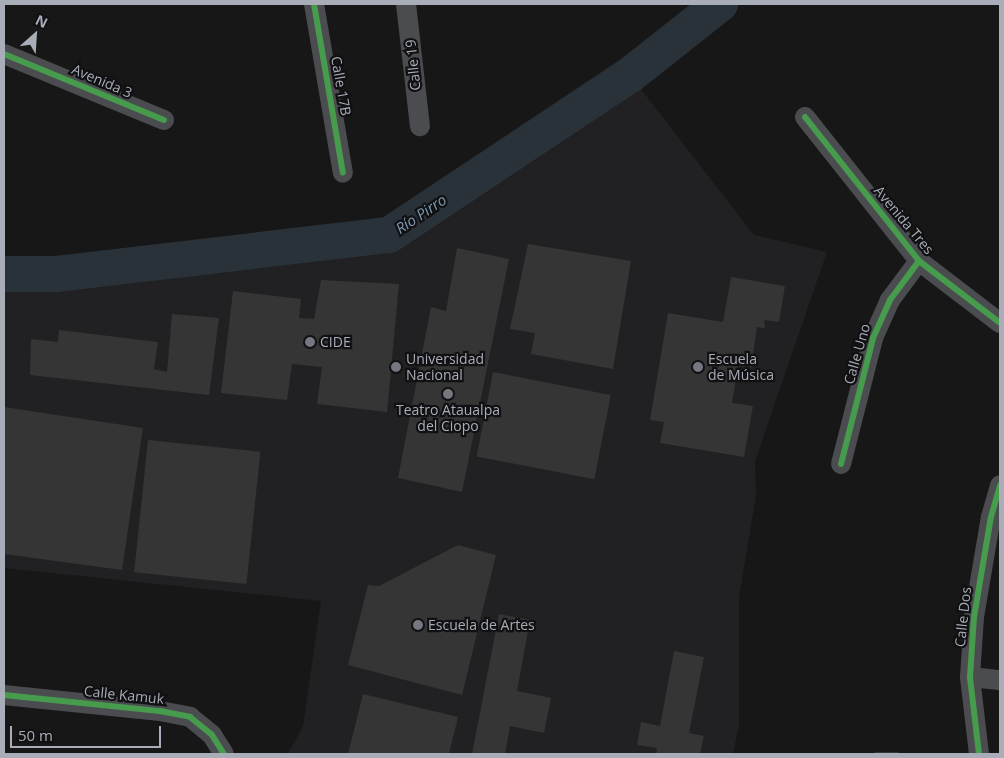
<!DOCTYPE html>
<html>
<head>
<meta charset="utf-8">
<style>
	body { margin:0 }
	#map { position:relative; width:1004px; height:758px; overflow:hidden; background:#171717; font-family:"Open Sans",sans-serif }
	div>[style] { position:absolute }
	[style*='--x'] { left:calc(var(--x)*1px); top:calc(var(--y)*1px); width:calc(var(--w)*1px); rotate:calc(var(--a)*1deg) }
	.built>* { inset:0; background:#212123 }
	.river>* { height:36px; margin:-18px; padding:0 18px; transform-origin:18px; border-radius:18px; background:#2a3239 }
	.building>* { inset:0; background:#353536; transform-origin:0 0 }
	.street>* { height:20px; margin:-10px; padding:0 10px; transform-origin:10px; border-radius:10px; background:#4b4c50 }
	.cycleway>* { height:6px; margin:-3px; padding:0 3px; transform-origin:3px; border-radius:3px; background:#469c4c }
	.dots>* { width:14px; height:14px; translate:-50% -50%; box-sizing:border-box; border:2px solid #111113; border-radius:50% }
	span { translate:-50% -50%; white-space:nowrap; text-align:center; line-height:1.15; -webkit-text-stroke:4.5px #111113; paint-order:stroke }
	.street-label { font-size:14px; color:#a8adb8 }
	.poi-label { font-size:14px; color:#a8adb8 }
	.left { translate:0 -50%; text-align:left }
	.water-label { font-size:15px; color:#7f9bb3; font-style:italic }
	.frame { position:absolute; inset:0; border:5px solid #a8adb8; pointer-events:none }
	.north { position:absolute; left:10px; top:10px; width:50px; height:50px; -webkit-text-stroke:4px #111113; paint-order:stroke; rotate:26deg; font-size:14px; font-weight:700; line-height:20px; text-align:center; color:#a8adb8 }
	.north::after { content:''; display:block; margin:auto; width:18px; height:22px; background:#a8adb8; clip-path:polygon(50% 0,100% 100%,50% 72%,0 100%) }
	.scale { position:absolute; left:10px; top:726px; width:151px; height:22px; box-sizing:border-box; border:2px solid #a8adb8; border-top:0; padding-left:6px; font-size:15px; line-height:18px; white-space:nowrap; color:#a8adb8; -webkit-text-stroke:4px #111113; paint-order:stroke }
</style>
</head>
<body>
<div id="map">
	<div class="built">
		<div style="clip-path:polygon(630px 75px,754px 235px,827px 252px,755px 461px,756px 496px,739px 598px,739px 724px,733px 754px,288px 754px,303px 726px,321px 601px,4px 568px,4px 273px,56px 274px,389px 235px)"></div>
	</div>
	<div class="river">
		<div style="--x:4;--y:274;--w:52;--a:0"></div>
		<div style="--x:56;--y:274;--w:335;--a:-6.7"></div>
		<div style="--x:389;--y:235;--w:289;--a:-33.6"></div>
		<div style="--x:630;--y:75;--w:115;--a:-38.3"></div>
	</div>
	<div class="building">
		<div style="clip-path:polygon(528px 244px,631px 261px,613px 369px,531px 354px,535px 333px,510px 329px)"></div>
		<div style="clip-path:polygon(457px 248px,509px 259px,462px 492px,398px 478px,431px 307px,446px 311px)"></div>
		<div style="clip-path:polygon(731px 277px,785px 286px,779px 322px,764px 320px,765px 328px,757px 327px,751px 368px,738px 366px,732px 403px,753px 406px,744px 457px,660px 443px,664px 422px,650px 420px,668px 313px,723px 322px)"></div>
		<div style="clip-path:polygon(321px 280px,399px 284px,387px 412px,317px 404px,322px 367px,292px 364px,287px 400px,221px 393px,233px 291px,301px 299px,299px 318px,314px 319px)"></div>
		<div style="clip-path:polygon(172px 314px,219px 318px,209px 395px,30px 375px,31px 339px,58px 342px,59px 330px,158px 342px,154px 369px,167px 372px)"></div>
		<div style="left:493px;top:372px;width:120px;height:86px;rotate:11deg"></div>
		<div style="clip-path:polygon(4px 407px,143px 428px,122px 570px,4px 554px)"></div>
		<div style="left:148px;top:440px;width:113px;height:133px;rotate:6deg"></div>
		<div style="clip-path:polygon(458px 545px,496px 555px,462px 695px,348px 665px,368px 585px,379px 586px)"></div>
		<div style="clip-path:polygon(499px 614px,530px 620px,517px 691px,551px 698px,544px 733px,510px 726px,505px 754px,472px 754px)"></div>
		<div style="clip-path:polygon(674px 651px,704px 657px,689px 733px,704px 736px,700px 754px,656px 754px,657px 748px,637px 745px,641px 722px,660px 726px)"></div>
		<div style="clip-path:polygon(363px 694px,458px 717px,449px 754px,348px 754px)"></div>
		<div style="left:875px;top:752px;width:24px;height:2px"></div>
	</div>
	<div class="street">
		<div style="--x:314;--y:4;--w:171;--a:80.3"></div>
		<div style="--x:406;--y:4;--w:123;--a:83.5"></div>
		<div style="--x:4;--y:54;--w:173;--a:22.4"></div>
		<div style="--x:805;--y:117;--w:184;--a:51.6"></div>
		<div style="--x:919;--y:261;--w:102;--a:37.4"></div>
		<div style="--x:841;--y:464;--w:130;--a:-75.7"></div>
		<div style="--x:873;--y:338;--w:42;--a:-65.9"></div>
		<div style="--x:890;--y:300;--w:49;--a:-53.4"></div>
		<div style="--x:970;--y:677;--w:30;--a:6"></div>
		<div style="--x:4;--y:695;--w:157;--a:5.9"></div>
		<div style="--x:160;--y:711;--w:31;--a:11"></div>
		<div style="--x:190;--y:717;--w:28;--a:39"></div>
		<div style="--x:212;--y:735;--w:22;--a:58"></div>
		<div style="--x:979;--y:754;--w:78;--a:-96.7"></div>
		<div style="--x:970;--y:677;--w:60;--a:-86.2"></div>
		<div style="--x:974;--y:617;--w:101;--a:-80.4"></div>
		<div style="--x:991;--y:517;--w:33;--a:-74"></div>
	</div>
	<div class="cycleway">
		<div style="--x:314;--y:4;--w:171;--a:80.3"></div>
		<div style="--x:4;--y:54;--w:173;--a:22.4"></div>
		<div style="--x:805;--y:117;--w:184;--a:51.6"></div>
		<div style="--x:919;--y:261;--w:102;--a:37.4"></div>
		<div style="--x:841;--y:464;--w:130;--a:-75.7"></div>
		<div style="--x:873;--y:338;--w:42;--a:-65.9"></div>
		<div style="--x:890;--y:300;--w:49;--a:-53.4"></div>
		<div style="--x:4;--y:695;--w:157;--a:5.9"></div>
		<div style="--x:160;--y:711;--w:31;--a:11"></div>
		<div style="--x:190;--y:717;--w:28;--a:39"></div>
		<div style="--x:212;--y:735;--w:22;--a:58"></div>
		<div style="--x:979;--y:754;--w:78;--a:-96.7"></div>
		<div style="--x:970;--y:677;--w:60;--a:-86.2"></div>
		<div style="--x:974;--y:617;--w:101;--a:-80.4"></div>
		<div style="--x:991;--y:517;--w:33;--a:-74"></div>
	</div>
	<div class="dots">
		<div style="left:310px;top:342px;background:#757880"></div>
		<div style="left:396px;top:367px;background:#757880"></div>
		<div style="left:698px;top:367px;background:#757880"></div>
		<div style="left:448px;top:394px;background:#757880"></div>
		<div style="left:418px;top:625px;background:#757880"></div>
	</div>
	<div class="street-label">
		<span style="left:413px;top:65px;rotate:-96deg">Calle 19</span>
		<span style="left:102px;top:81px;rotate:23deg">Avenida 3</span>
		<span style="left:341px;top:86px;rotate:80deg">Calle 17B</span>
		<span style="left:904px;top:220px;rotate:50deg">Avenida Tres</span>
		<span style="left:857px;top:354px;rotate:-74deg">Calle Uno</span>
		<span style="left:963px;top:617px;rotate:-84deg">Calle Dos</span>
		<span style="left:124px;top:695px;rotate:6deg">Calle Kamuk</span>
	</div>
	<div class="poi-label">
		<span class="left" style="left:320px;top:342px">CIDE</span>
		<span class="left" style="left:406px;top:367px">Universidad<br>Nacional</span>
		<span class="left" style="left:708px;top:367px">Escuela<br>de Música</span>
		<span style="left:448px;top:418px">Teatro Ataualpa<br>del Ciopo</span>
		<span class="left" style="left:428px;top:625px">Escuela de Artes</span>
	</div>
	<div class="water-label">
		<span style="left:421px;top:214px;rotate:-34deg">Río Pirro</span>
	</div>
	<div class="frame"></div>
	<div class="north">N</div>
	<div class="scale">50 m</div>
</div>
</body>
</html>
